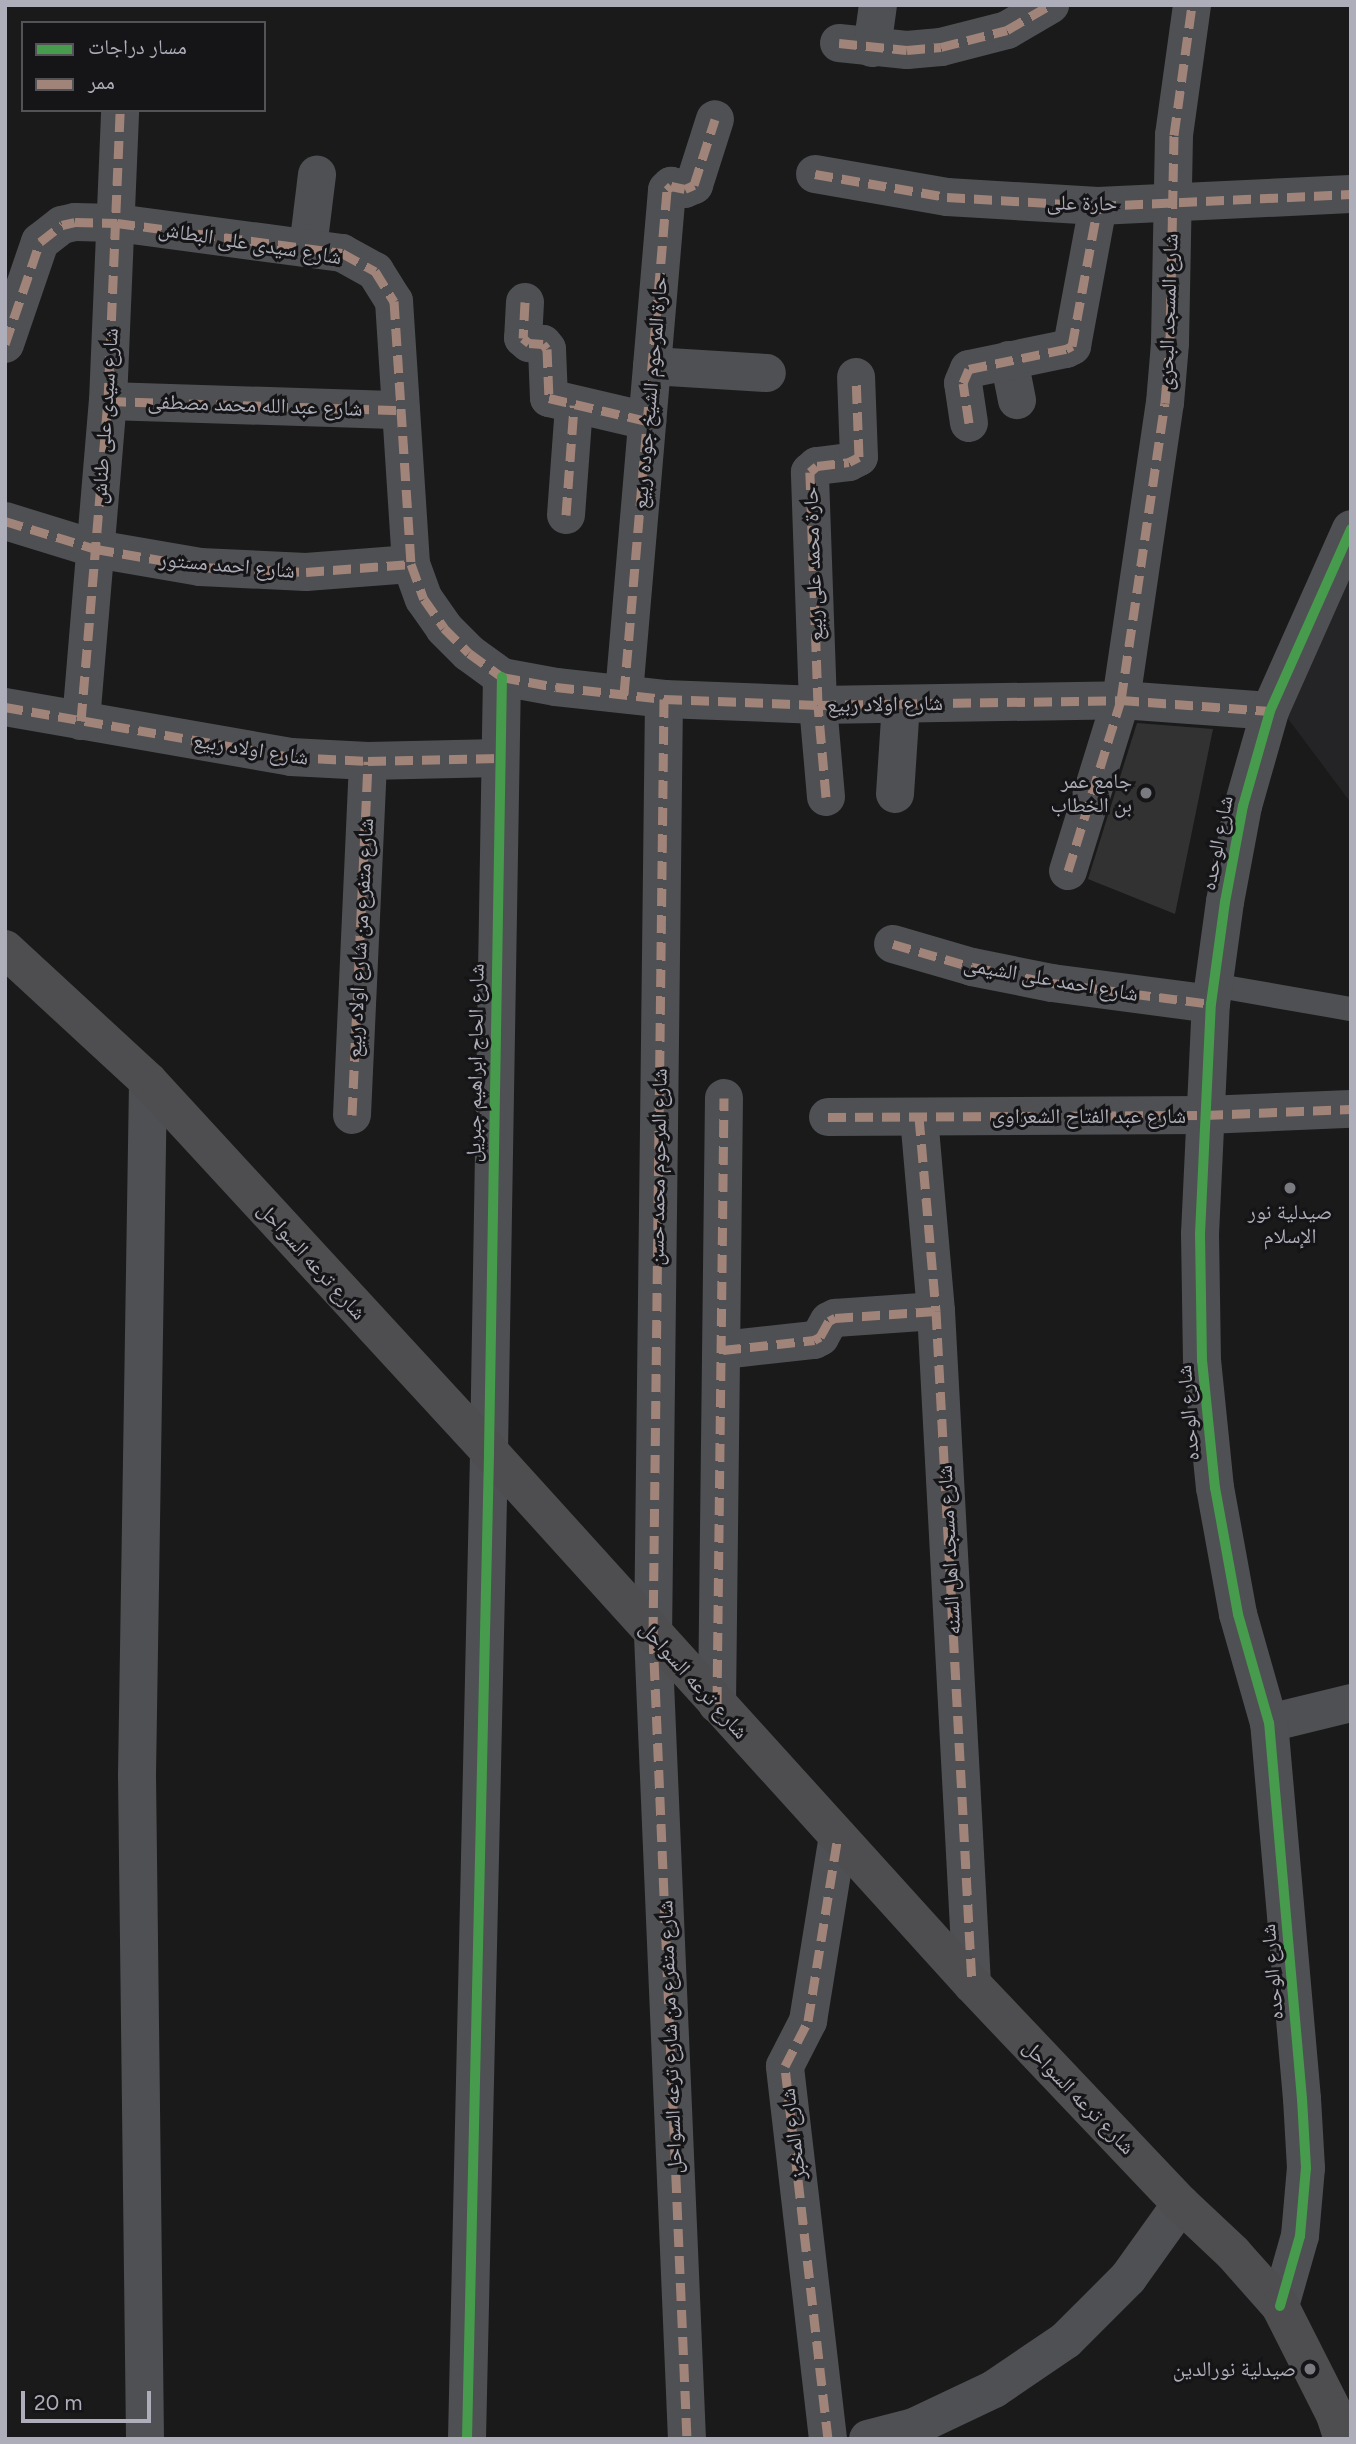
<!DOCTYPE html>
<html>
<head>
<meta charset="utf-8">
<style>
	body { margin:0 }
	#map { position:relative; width:1356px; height:2444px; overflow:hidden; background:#1a1a1a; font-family:Figtree,"Noto Naskh Arabic",sans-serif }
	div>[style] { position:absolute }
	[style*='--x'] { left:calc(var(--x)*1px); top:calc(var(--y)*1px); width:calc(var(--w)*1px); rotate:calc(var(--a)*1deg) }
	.built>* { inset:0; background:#242426 }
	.building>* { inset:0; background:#323232 }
	.lane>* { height:24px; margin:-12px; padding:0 12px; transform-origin:12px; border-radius:12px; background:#4f5053 }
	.street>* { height:38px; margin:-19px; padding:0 19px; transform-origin:19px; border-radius:19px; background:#4f5053 }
	.secondary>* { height:38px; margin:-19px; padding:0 19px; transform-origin:19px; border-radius:19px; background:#4e4e50 }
	.quiet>* { height:9px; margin-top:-4.5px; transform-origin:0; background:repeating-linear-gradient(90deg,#a18479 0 18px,transparent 0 27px) }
	.cycleway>* { height:10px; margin:-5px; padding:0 5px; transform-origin:5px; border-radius:5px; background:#469c4c }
	.dots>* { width:19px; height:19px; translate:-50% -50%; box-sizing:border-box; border:4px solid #151416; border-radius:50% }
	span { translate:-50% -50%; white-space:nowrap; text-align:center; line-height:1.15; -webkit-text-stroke:6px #151416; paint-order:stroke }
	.street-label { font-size:21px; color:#adaeb9 }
	.poi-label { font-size:21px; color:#adaeb9 }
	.right { translate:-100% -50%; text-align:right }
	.frame { position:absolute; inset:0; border:7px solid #adaeb9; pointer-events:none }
	.legend { position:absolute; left:21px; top:21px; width:245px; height:91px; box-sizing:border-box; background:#151416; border:2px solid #525257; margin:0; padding:9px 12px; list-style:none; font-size:21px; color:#adaeb9 }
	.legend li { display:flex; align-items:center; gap:14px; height:35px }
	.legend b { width:35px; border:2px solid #525257 }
	.scale { position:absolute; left:21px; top:2391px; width:130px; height:32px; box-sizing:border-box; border:4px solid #adaeb9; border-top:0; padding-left:9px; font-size:21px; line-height:24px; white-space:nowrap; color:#adaeb9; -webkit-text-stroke:5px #151416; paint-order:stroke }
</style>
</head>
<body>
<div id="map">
	<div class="built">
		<div style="clip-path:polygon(1351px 567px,1351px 803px,1280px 708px)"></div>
	</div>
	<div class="building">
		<div style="clip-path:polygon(1137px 723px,1213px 729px,1175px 914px,1088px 879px)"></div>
	</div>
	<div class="lane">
		<div style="--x:1213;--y:985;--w:140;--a:9.9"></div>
	</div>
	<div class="street">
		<div style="--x:839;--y:43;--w:68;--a:5.9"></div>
		<div style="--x:907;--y:50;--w:34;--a:-5"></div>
		<div style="--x:941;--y:47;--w:68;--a:-14.4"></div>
		<div style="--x:1007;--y:30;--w:50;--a:-30.2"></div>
		<div style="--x:872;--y:48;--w:43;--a:-82.1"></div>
		<div style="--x:815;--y:174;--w:134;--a:9.9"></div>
		<div style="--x:947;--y:197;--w:151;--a:3.4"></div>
		<div style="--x:1098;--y:206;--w:253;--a:-2.7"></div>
		<div style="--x:308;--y:248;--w:74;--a:-83"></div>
		<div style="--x:525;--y:302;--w:36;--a:93"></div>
		<div style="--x:523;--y:338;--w:8;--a:40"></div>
		<div style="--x:529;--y:343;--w:14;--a:4"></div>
		<div style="--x:543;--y:344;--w:6;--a:51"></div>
		<div style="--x:547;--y:349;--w:49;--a:87.7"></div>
		<div style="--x:549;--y:398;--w:101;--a:13.2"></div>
		<div style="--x:5;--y:344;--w:108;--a:-71.1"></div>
		<div style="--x:40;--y:242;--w:28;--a:-38"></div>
		<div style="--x:62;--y:225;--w:13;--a:-13"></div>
		<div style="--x:75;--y:222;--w:42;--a:1.4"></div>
		<div style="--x:117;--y:223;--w:227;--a:7.6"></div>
		<div style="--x:342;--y:253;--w:38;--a:29"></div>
		<div style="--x:375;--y:271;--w:36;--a:58"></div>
		<div style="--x:394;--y:301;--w:264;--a:86.3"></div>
		<div style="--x:411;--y:564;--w:37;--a:70"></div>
		<div style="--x:424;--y:599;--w:35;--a:55"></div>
		<div style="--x:444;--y:628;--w:35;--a:45"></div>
		<div style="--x:469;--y:653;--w:41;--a:36"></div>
		<div style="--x:502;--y:677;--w:55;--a:10.5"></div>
		<div style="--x:556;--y:687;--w:109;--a:6.3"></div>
		<div style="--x:664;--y:699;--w:154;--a:2.2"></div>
		<div style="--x:818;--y:705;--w:303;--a:-0.9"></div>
		<div style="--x:1121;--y:700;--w:149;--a:4.2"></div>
		<div style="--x:1009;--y:360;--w:41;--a:78.7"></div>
		<div style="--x:652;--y:366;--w:115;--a:3.5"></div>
		<div style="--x:108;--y:401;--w:293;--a:1.8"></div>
		<div style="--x:969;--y:423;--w:40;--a:-98.5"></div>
		<div style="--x:963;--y:383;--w:15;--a:-67"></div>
		<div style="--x:969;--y:369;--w:99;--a:-11.7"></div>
		<div style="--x:1066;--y:349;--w:7;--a:-27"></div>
		<div style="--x:1072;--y:346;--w:142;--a:-79.5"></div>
		<div style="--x:566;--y:515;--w:110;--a:-85.8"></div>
		<div style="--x:5;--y:521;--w:95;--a:17.1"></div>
		<div style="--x:96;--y:549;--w:106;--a:9.8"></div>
		<div style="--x:200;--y:567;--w:106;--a:2.7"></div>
		<div style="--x:306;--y:572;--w:105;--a:-4.4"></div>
		<div style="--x:624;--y:694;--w:506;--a:-85.12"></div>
		<div style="--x:667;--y:190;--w:6;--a:-45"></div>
		<div style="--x:671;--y:186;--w:14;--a:12"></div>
		<div style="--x:685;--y:189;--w:10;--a:-24"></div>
		<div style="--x:694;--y:185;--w:69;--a:-72.3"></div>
		<div style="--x:664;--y:699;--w:936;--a:90.67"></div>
		<div style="--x:653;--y:1635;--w:805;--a:87.58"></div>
		<div style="--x:5;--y:707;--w:290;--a:9.9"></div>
		<div style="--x:291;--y:757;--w:77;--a:3"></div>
		<div style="--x:368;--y:761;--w:131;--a:-1.3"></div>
		<div style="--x:81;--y:721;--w:321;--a:-85.2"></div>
		<div style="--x:108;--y:401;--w:291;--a:-87.6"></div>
		<div style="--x:895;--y:794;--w:90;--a:-86.2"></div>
		<div style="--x:826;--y:797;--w:92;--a:-95"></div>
		<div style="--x:818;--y:705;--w:233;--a:-92"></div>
		<div style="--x:810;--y:472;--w:9;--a:-41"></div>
		<div style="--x:817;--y:466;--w:32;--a:-7"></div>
		<div style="--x:849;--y:462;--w:11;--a:-27"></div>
		<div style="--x:859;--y:457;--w:80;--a:-92.1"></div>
		<div style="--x:1068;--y:871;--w:179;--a:-72.8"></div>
		<div style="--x:1121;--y:700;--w:300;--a:-81.6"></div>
		<div style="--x:1165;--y:403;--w:60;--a:-85.2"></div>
		<div style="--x:1170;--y:343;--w:208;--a:-88.9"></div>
		<div style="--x:1174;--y:135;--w:131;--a:-82.1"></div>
		<div style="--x:893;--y:944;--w:82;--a:16.2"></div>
		<div style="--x:972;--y:967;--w:82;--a:11.3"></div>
		<div style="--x:1052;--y:983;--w:160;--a:7.5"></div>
		<div style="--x:352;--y:1115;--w:354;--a:-87.4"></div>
		<div style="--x:828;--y:1117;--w:377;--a:-0.3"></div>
		<div style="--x:1205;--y:1115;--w:146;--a:-2.4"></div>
		<div style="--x:919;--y:1117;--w:195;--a:85"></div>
		<div style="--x:936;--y:1311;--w:674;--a:86.94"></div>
		<div style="--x:723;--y:1350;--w:92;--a:-6.3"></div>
		<div style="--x:814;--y:1340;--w:7;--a:-27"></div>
		<div style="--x:820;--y:1337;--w:18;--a:-61"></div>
		<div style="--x:829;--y:1321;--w:7;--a:-27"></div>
		<div style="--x:835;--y:1318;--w:101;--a:-4"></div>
		<div style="--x:717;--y:1704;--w:606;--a:-89.34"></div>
		<div style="--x:1269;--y:1723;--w:84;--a:-13.7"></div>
		<div style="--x:1280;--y:2306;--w:73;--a:-74.1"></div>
		<div style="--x:1300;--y:2236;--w:68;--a:-85"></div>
		<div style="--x:1306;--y:2168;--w:69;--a:-93.3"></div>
		<div style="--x:1302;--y:2099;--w:377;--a:-95"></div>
		<div style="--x:1269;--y:1723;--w:113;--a:-105.9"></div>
		<div style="--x:1238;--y:1614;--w:128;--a:-100.3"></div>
		<div style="--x:1215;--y:1488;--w:128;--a:-95.8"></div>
		<div style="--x:1202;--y:1361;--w:127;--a:-90.9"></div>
		<div style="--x:1200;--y:1234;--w:230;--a:-87.3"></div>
		<div style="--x:1211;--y:1004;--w:103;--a:-82.2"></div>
		<div style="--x:1225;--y:902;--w:98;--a:-79.4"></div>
		<div style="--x:1243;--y:806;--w:99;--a:-74.1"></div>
		<div style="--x:1270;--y:711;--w:199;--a:-66"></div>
		<div style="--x:145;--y:2439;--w:664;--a:-90.69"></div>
		<div style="--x:137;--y:1775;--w:694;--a:-89.09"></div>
		<div style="--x:467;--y:2439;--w:988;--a:-88.72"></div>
		<div style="--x:489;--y:1451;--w:774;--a:-89.04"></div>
		<div style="--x:828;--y:2439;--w:375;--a:-96.6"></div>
		<div style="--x:785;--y:2066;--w:51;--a:-62.9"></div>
		<div style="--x:808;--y:2021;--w:187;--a:-80.8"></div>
		<div style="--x:868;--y:2439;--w:48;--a:-14.6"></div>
		<div style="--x:914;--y:2427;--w:89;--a:-25.4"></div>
		<div style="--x:994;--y:2389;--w:87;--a:-34.2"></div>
		<div style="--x:1066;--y:2340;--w:88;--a:-45"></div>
		<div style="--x:1128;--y:2278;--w:91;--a:-54.4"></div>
	</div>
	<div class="secondary">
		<div style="--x:5;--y:949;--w:195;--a:42.7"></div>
		<div style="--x:148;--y:1081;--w:503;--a:47.34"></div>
		<div style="--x:489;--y:1451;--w:719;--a:47.82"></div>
		<div style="--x:972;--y:1984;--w:303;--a:46.5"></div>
		<div style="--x:1181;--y:2204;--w:71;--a:43.3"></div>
		<div style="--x:1233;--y:2253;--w:71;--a:48.4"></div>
		<div style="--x:1280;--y:2306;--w:122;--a:63.2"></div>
		<div style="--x:1335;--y:2415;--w:25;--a:72"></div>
	</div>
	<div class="quiet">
		<div style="--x:839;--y:43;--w:68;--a:5.9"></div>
		<div style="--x:907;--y:50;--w:34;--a:-5"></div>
		<div style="--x:941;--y:47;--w:68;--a:-14.4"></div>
		<div style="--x:1007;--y:30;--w:50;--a:-30.2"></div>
		<div style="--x:815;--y:174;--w:134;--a:9.9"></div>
		<div style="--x:947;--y:197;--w:151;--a:3.4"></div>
		<div style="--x:1098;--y:206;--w:253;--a:-2.7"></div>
		<div style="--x:525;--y:302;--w:36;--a:93"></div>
		<div style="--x:523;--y:338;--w:8;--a:40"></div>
		<div style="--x:529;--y:343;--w:14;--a:4"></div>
		<div style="--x:543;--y:344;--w:6;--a:51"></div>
		<div style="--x:547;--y:349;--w:49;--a:87.7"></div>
		<div style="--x:549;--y:398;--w:101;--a:13.2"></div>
		<div style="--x:5;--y:344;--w:108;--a:-71.1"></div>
		<div style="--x:40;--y:242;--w:28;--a:-38"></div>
		<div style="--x:62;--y:225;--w:13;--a:-13"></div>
		<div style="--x:75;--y:222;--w:42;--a:1.4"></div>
		<div style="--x:117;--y:223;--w:227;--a:7.6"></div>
		<div style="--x:342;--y:253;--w:38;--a:29"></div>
		<div style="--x:375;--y:271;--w:36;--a:58"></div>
		<div style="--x:394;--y:301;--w:264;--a:86.3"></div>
		<div style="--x:411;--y:564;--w:37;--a:70"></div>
		<div style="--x:424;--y:599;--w:35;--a:55"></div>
		<div style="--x:444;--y:628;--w:35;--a:45"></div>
		<div style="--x:469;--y:653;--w:41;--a:36"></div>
		<div style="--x:502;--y:677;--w:55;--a:10.5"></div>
		<div style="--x:556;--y:687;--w:109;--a:6.3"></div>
		<div style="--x:664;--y:699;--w:154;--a:2.2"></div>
		<div style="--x:818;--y:705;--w:303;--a:-0.9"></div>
		<div style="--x:1121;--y:700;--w:149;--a:4.2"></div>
		<div style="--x:108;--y:401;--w:293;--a:1.8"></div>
		<div style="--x:969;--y:423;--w:40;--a:-98.5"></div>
		<div style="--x:963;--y:383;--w:15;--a:-67"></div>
		<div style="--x:969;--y:369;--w:99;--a:-11.7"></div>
		<div style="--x:1066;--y:349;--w:7;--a:-27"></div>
		<div style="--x:1072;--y:346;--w:142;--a:-79.5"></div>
		<div style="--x:566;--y:515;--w:110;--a:-85.8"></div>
		<div style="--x:5;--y:521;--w:95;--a:17.1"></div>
		<div style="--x:96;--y:549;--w:106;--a:9.8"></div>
		<div style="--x:200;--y:567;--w:106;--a:2.7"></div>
		<div style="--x:306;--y:572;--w:105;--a:-4.4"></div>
		<div style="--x:624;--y:694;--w:506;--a:-85.12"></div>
		<div style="--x:667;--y:190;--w:6;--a:-45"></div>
		<div style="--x:671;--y:186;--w:14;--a:12"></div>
		<div style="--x:685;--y:189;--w:10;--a:-24"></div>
		<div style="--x:694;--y:185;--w:69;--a:-72.3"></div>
		<div style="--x:664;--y:699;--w:936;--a:90.67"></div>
		<div style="--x:653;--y:1635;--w:805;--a:87.58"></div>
		<div style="--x:5;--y:707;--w:290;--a:9.9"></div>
		<div style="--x:291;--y:757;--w:77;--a:3"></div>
		<div style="--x:368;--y:761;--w:131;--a:-1.3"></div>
		<div style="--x:81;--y:721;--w:321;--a:-85.2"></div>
		<div style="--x:108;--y:401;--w:291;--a:-87.6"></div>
		<div style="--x:826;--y:797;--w:92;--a:-95"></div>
		<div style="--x:818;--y:705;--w:233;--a:-92"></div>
		<div style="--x:810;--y:472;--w:9;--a:-41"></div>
		<div style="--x:817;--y:466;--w:32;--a:-7"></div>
		<div style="--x:849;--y:462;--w:11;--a:-27"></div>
		<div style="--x:859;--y:457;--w:80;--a:-92.1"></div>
		<div style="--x:1068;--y:871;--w:179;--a:-72.8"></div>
		<div style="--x:1121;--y:700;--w:300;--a:-81.6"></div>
		<div style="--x:1165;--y:403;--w:60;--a:-85.2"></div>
		<div style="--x:1170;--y:343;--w:208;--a:-88.9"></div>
		<div style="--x:1174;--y:135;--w:131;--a:-82.1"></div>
		<div style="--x:893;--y:944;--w:82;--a:16.2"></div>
		<div style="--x:972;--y:967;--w:82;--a:11.3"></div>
		<div style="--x:1052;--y:983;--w:160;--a:7.5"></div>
		<div style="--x:352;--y:1115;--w:354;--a:-87.4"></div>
		<div style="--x:828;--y:1117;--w:377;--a:-0.3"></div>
		<div style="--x:1205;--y:1115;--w:146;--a:-2.4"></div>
		<div style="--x:919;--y:1117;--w:195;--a:85"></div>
		<div style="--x:936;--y:1311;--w:674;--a:86.94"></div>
		<div style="--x:723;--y:1350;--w:92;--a:-6.3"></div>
		<div style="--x:814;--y:1340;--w:7;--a:-27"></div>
		<div style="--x:820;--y:1337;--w:18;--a:-61"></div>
		<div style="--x:829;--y:1321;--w:7;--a:-27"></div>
		<div style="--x:835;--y:1318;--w:101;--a:-4"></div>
		<div style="--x:717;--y:1704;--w:606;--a:-89.34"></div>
		<div style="--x:828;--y:2439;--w:375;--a:-96.6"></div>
		<div style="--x:785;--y:2066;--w:51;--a:-62.9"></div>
		<div style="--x:808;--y:2021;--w:187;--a:-80.8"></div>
	</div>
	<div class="cycleway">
		<div style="--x:1280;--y:2306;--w:73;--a:-74.1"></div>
		<div style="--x:1300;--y:2236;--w:68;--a:-85"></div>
		<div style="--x:1306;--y:2168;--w:69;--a:-93.3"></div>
		<div style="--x:1302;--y:2099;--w:377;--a:-95"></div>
		<div style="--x:1269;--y:1723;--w:113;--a:-105.9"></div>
		<div style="--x:1238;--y:1614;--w:128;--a:-100.3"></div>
		<div style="--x:1215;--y:1488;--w:128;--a:-95.8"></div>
		<div style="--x:1202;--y:1361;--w:127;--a:-90.9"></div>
		<div style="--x:1200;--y:1234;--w:230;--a:-87.3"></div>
		<div style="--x:1211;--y:1004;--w:103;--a:-82.2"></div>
		<div style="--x:1225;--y:902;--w:98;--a:-79.4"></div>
		<div style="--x:1243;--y:806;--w:99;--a:-74.1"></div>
		<div style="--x:1270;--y:711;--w:199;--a:-66"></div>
		<div style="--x:467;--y:2439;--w:988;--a:-88.72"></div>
		<div style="--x:489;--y:1451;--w:774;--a:-89.04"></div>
	</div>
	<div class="dots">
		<div style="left:1146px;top:793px;background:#7a7a81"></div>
		<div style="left:1290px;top:1188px;background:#7a7a81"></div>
		<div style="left:1310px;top:2369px;background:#7a7a81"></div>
	</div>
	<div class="street-label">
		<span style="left:1082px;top:203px;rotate:1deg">حارة على</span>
		<span style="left:250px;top:243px;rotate:9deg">شارع سيدى على البطاش</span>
		<span style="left:1168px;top:312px;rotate:-88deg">شارع المسجد البحرى</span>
		<span style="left:650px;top:393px;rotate:-85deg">حارة المرحوم الشيخ جوده ربيع</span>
		<span style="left:255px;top:405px;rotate:2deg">شارع عبد الله محمد مصطفى</span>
		<span style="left:105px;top:416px;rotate:-86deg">شارع سيدى على طناش</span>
		<span style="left:813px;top:564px;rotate:-92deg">حارة محمد على ربيع</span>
		<span style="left:227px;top:565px;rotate:5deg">شارع احمد مستور</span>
		<span style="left:885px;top:704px;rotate:-1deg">شارع اولاد ربيع</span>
		<span style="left:251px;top:749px;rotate:9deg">شارع اولاد ربيع</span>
		<span style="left:1217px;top:843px;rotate:-79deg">شارع الوحده</span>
		<span style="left:360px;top:938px;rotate:-87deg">شارع متفرع من شارع اولاد ربيع</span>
		<span style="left:1051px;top:979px;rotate:10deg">شارع احمد على الشيمى</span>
		<span style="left:475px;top:1063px;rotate:-89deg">شارع الحاج ابراهيم جبريل</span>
		<span style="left:1089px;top:1116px">شارع عبد الفتاح الشعراوى</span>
		<span style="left:658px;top:1167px;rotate:-89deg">شارع المرحوم محمد حسن</span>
		<span style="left:312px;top:1261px;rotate:48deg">شارع ترعه السواحل</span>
		<span style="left:1188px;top:1413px;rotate:-95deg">شارع الوحده</span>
		<span style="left:949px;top:1550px;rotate:-93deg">شارع مسجد اهل السنه</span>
		<span style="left:694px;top:1680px;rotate:48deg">شارع ترعه السواحل</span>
		<span style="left:1272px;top:1972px;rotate:-95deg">شارع الوحده</span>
		<span style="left:670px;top:2037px;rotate:-92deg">شارع متفرع من شارع ترعه السواحل</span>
		<span style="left:1079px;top:2097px;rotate:46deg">شارع ترعه السواحل</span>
		<span style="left:793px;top:2134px;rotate:-97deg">شارع المخبز</span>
	</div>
	<div class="poi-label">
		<span class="right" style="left:1132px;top:793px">جامع عمر<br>بن الخطاب</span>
		<span style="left:1290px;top:1224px">صيدلية نور<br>الإسلام</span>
		<span class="right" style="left:1296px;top:2369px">صيدلية نورالدين</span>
	</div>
	<div class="frame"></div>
	<ul class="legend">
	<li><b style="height:9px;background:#469c4c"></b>مسار دراجات</li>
	<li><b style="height:9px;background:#a18479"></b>ممر</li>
	</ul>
	<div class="scale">20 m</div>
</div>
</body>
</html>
